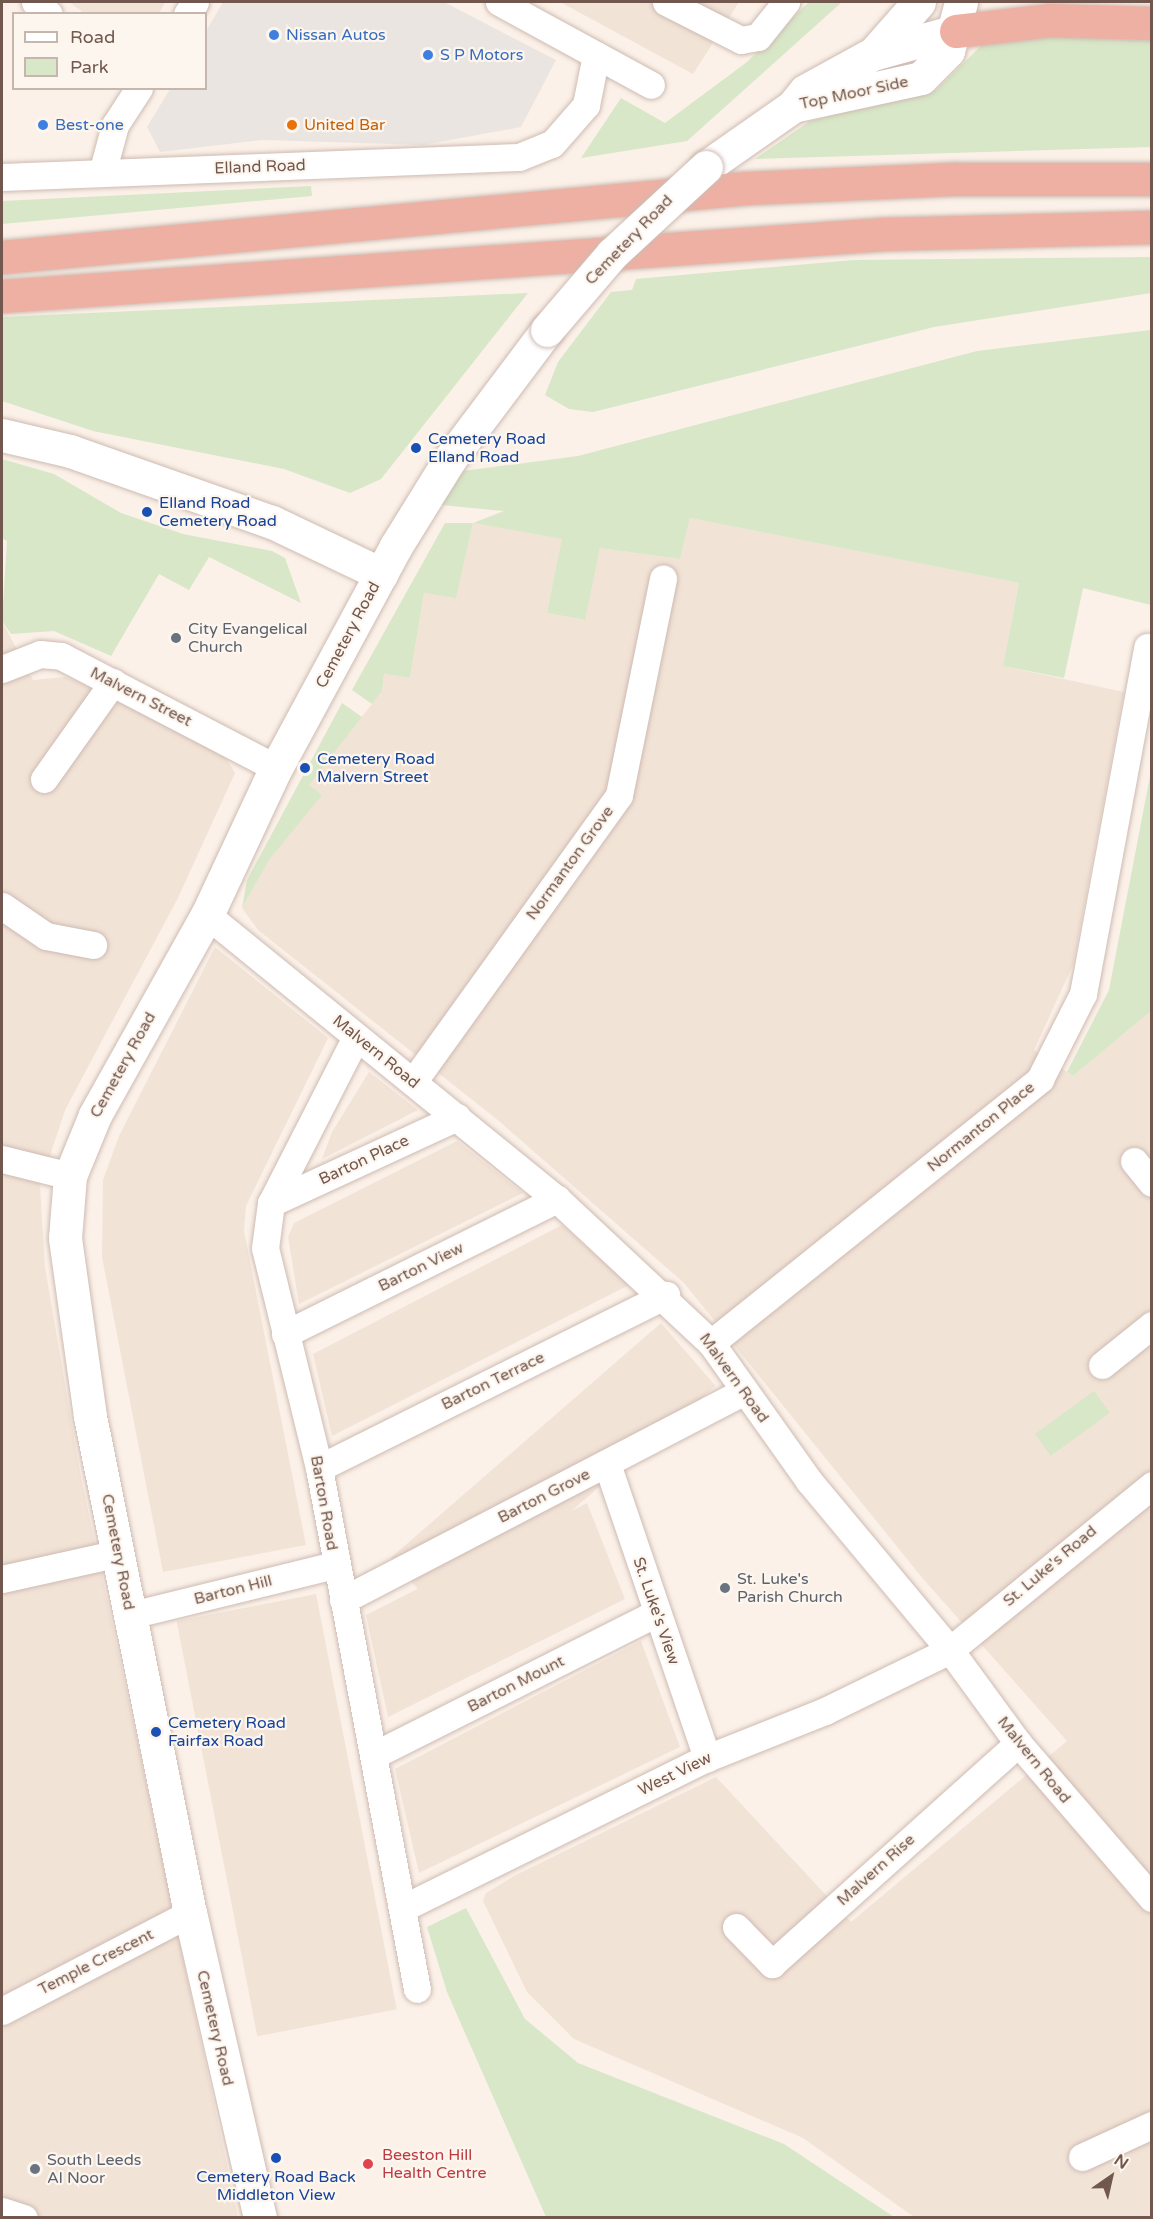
<!DOCTYPE html>
<html>
<head>
<meta charset="utf-8">
<style>
	body { margin:0 }
	#map { position:relative; width:1153px; height:2219px; overflow:hidden; background:#fbf1e8; font-family:"Varela Round",sans-serif }
	div>[style] { position:absolute }
	[style*='--x'] { left:calc(var(--x)*1px); top:calc(var(--y)*1px); width:calc(var(--w)*1px); rotate:calc(var(--a)*1deg) }
	.residential>* { inset:0; background:#f2e3d7; transform-origin:0 0 }
	.industrial>* { inset:0; background:#ebe5e1 }
	.green>* { inset:0; background:#d7e7c7; transform-origin:0 0 }
	.roads { filter:drop-shadow(0 0 2px #cebbb2) drop-shadow(0 0 2px #cebbb2) }
	.minor>* { height:27px; margin:-13.5px; padding:0 13.5px; transform-origin:13.5px; border-radius:13.5px; background:#fff }
	.tertiary>* { height:33px; margin:-16.5px; padding:0 16.5px; transform-origin:16.5px; border-radius:16.5px; background:#fff }
	.motorway>* { height:33px; margin:-16.5px; padding:0 16.5px; transform-origin:16.5px; border-radius:16.5px; background:#efb0a4 }
	.bridges { filter:drop-shadow(0 0 2px #cebbb2) drop-shadow(0 0 2px #cebbb2) }
	.tertiary-bridge>* { height:33px; margin:-16.5px; padding:0 16.5px; transform-origin:16.5px; border-radius:16.5px; background:#fff }
	.dots>* { width:16px; height:16px; translate:-50% -50%; box-sizing:border-box; border:3px solid #fdf6ee; border-radius:50% }
	span { translate:-50% -50%; white-space:nowrap; text-align:center; line-height:1.15; -webkit-text-stroke:4.5px #fdf6ee; paint-order:stroke }
	.shop-label { font-size:16px; color:#366cbe }
	.left { translate:0 -50%; text-align:left }
	.street-label { font-size:16px; color:#72574e }
	.food-label { font-size:16px; color:#c56008 }
	.transit-label { font-size:16px; color:#164399 }
	.worship-label { font-size:16px; color:#5b616d }
	.health-label { font-size:16px; color:#be3a42 }
	.frame { position:absolute; inset:0; border:3px solid #72574e; pointer-events:none }
	.legend { position:absolute; left:12px; top:12px; width:195px; height:78px; box-sizing:border-box; background:#fdf6ee; border:2px solid #c5b6ae; margin:0; padding:8px 10px; list-style:none; font-size:18px; color:#72574e }
	.legend li { display:flex; align-items:center; gap:12px; height:30px }
	.legend b { width:30px; border:2px solid #c5b6ae }
	.north { position:absolute; left:1081px; top:2147px; width:60px; height:60px; -webkit-text-stroke:4px #fdf6ee; paint-order:stroke; rotate:34deg; font-size:16px; font-weight:700; line-height:24px; text-align:center; color:#72574e }
	.north::after { content:''; display:block; margin:auto; width:21px; height:27px; background:#72574e; clip-path:polygon(50% 0,100% 100%,50% 72%,0 100%) }
</style>
</head>
<body>
<div id="map">
	<div class="residential">
		<div style="clip-path:polygon(69px 2px,165px 2px,159px 14px,84px 13px)"></div>
		<div style="clip-path:polygon(560px 2px,739px 2px,693px 74px)"></div>
		<div style="clip-path:polygon(690px 518px,1019px 583px,1003px 666px,1124px 692px,1073px 965px,1034px 1050px,1073px 1076px,1151px 1011px,1151px 2217px,914px 2217px,803px 2138px,574px 2039px,527px 1992px,483px 1901px,486px 1893px,516px 1875px,716px 1777px,851px 1922px,1067px 1741px,924px 1580px,684px 1283px,499px 1121px,258px 930px,242px 908px,269px 860px,321px 795px,309px 785px,382px 691px,384px 674px,410px 678px,424px 593px,456px 597px,473px 523px,563px 539px,547px 613px,584px 620px,600px 548px,680px 559px)"></div>
		<div style="clip-path:polygon(2px 621px,33px 680px,65px 677px,81px 683px,225px 756px,235px 773px,178px 898px,65px 1110px,40px 1186px,45px 1267px,80px 1472px,238px 2217px,2px 2217px)"></div>
		<div style="clip-path:polygon(215px 947px,328px 1038px,246px 1206px,244px 1231px,306px 1545px,163px 1572px,102px 1257px,103px 1180px,119px 1136px)"></div>
		<div style="clip-path:polygon(369px 1072px,418px 1110px,322px 1159px,332px 1132px)"></div>
		<div style="clip-path:polygon(457px 1141px,523px 1193px,299px 1304px,288px 1237px,294px 1223px)"></div>
		<div style="clip-path:polygon(562px 1225px,629px 1285px,332px 1436px,313px 1354px)"></div>
		<div style="left:661px;top:1323px;width:83px;height:358px;rotate:49deg"></div>
		<div style="clip-path:polygon(587px 1503px,625px 1599px,388px 1717px,366px 1615px)"></div>
		<div style="left:316px;top:1594px;width:423px;height:142px;rotate:79deg"></div>
		<div style="clip-path:polygon(641px 1641px,680px 1747px,419px 1873px,395px 1769px)"></div>
	</div>
	<div class="industrial">
		<div style="clip-path:polygon(223px 2px,444px 2px,556px 60px,521px 127px,423px 145px,263px 140px,160px 152px,147px 127px,170px 89px,206px 88px,206px 31px)"></div>
	</div>
	<div class="green">
		<div style="clip-path:polygon(809px 2px,842px 2px,687px 141px,581px 158px,621px 98px,665px 123px,747px 62px)"></div>
		<div style="clip-path:polygon(1102px 34px,1151px 40px,1151px 147px,755px 159px,810px 121px,936px 90px,983px 44px,1018px 37px)"></div>
		<div style="clip-path:polygon(311px 186px,312px 196px,2px 224px,2px 201px)"></div>
		<div style="clip-path:polygon(1151px 257px,1151px 293px,934px 327px,593px 412px,569px 409px,545px 395px,558px 362px,611px 292px,632px 290px,636px 279px,854px 260px)"></div>
		<div style="clip-path:polygon(528px 293px,381px 479px,350px 493px,284px 469px,93px 431px,2px 401px,2px 317px)"></div>
		<div style="clip-path:polygon(1151px 330px,1151px 605px,1083px 588px,1064px 678px,1003px 666px,1019px 583px,690px 518px,680px 559px,600px 548px,585px 620px,547px 613px,562px 539px,473px 523px,456px 598px,424px 593px,410px 678px,384px 674px,382px 691px,372px 704px,352px 690px,445px 523px,473px 523px,504px 511px,441px 505px,463px 471px,578px 456px,977px 351px)"></div>
		<div style="clip-path:polygon(2px 459px,54px 474px,121px 513px,183px 534px,272px 551px,285px 558px,301px 603px,209px 557px,189px 590px,159px 574px,111px 656px,54px 631px,11px 634px,2px 621px,7px 541px,2px 538px)"></div>
		<div style="clip-path:polygon(342px 703px,362px 717px,309px 785px,322px 795px,269px 860px,242px 908px,247px 880px)"></div>
		<div style="clip-path:polygon(1151px 771px,1151px 1011px,1073px 1076px,1067px 1072px,1109px 990px)"></div>
		<div style="left:1094px;top:1391px;width:27px;height:73px;rotate:54deg"></div>
		<div style="clip-path:polygon(466px 1908px,525px 2019px,578px 2063px,784px 2144px,894px 2217px,546px 2217px,447px 1992px,427px 1927px)"></div>
	</div>
	<div class="roads">
		<div class="minor">
			<div style="--x:35;--y:2;--w:18;--a:41"></div>
			<div style="--x:499;--y:2;--w:173;--a:28.6"></div>
			<div style="--x:666;--y:2;--w:84;--a:26.9"></div>
			<div style="--x:741;--y:40;--w:17;--a:-10"></div>
			<div style="--x:758;--y:37;--w:45;--a:-51.3"></div>
			<div style="--x:187;--y:14;--w:14;--a:-56"></div>
			<div style="--x:102;--y:173;--w:50;--a:-74.8"></div>
			<div style="--x:115;--y:125;--w:44;--a:-57"></div>
			<div style="--x:2;--y:177;--w:517;--a:-2.22"></div>
			<div style="--x:519;--y:157;--w:35;--a:-22"></div>
			<div style="--x:552;--y:144;--w:52;--a:-48.9"></div>
			<div style="--x:586;--y:105;--w:51;--a:-78.7"></div>
			<div style="--x:2;--y:669;--w:41;--a:-21.5"></div>
			<div style="--x:40;--y:654;--w:21;--a:5"></div>
			<div style="--x:61;--y:656;--w:242;--a:27.5"></div>
			<div style="--x:44;--y:779;--w:119;--a:-54.6"></div>
			<div style="--x:2;--y:906;--w:53;--a:34.3"></div>
			<div style="--x:46;--y:936;--w:48;--a:10.8"></div>
			<div style="--x:207;--y:915;--w:451;--a:39.1"></div>
			<div style="--x:557;--y:1199;--w:211;--a:43.1"></div>
			<div style="--x:711;--y:1343;--w:169;--a:54.6"></div>
			<div style="--x:809;--y:1481;--w:220;--a:50.2"></div>
			<div style="--x:950;--y:1650;--w:115;--a:53.8"></div>
			<div style="--x:1018;--y:1743;--w:205;--a:49.2"></div>
			<div style="--x:356;--y:1037;--w:186;--a:117.1"></div>
			<div style="--x:271;--y:1203;--w:45;--a:97.6"></div>
			<div style="--x:265;--y:1248;--w:227;--a:76.2"></div>
			<div style="--x:319;--y:1468;--w:530;--a:79.35"></div>
			<div style="--x:413;--y:1082;--w:353;--a:-54.3"></div>
			<div style="--x:619;--y:795;--w:221;--a:-78.5"></div>
			<div style="--x:2;--y:1159;--w:70;--a:14"></div>
			<div style="--x:1134;--y:1161;--w:28;--a:51"></div>
			<div style="--x:271;--y:1203;--w:205;--a:-24.8"></div>
			<div style="--x:285;--y:1334;--w:304;--a:-26.4"></div>
			<div style="--x:711;--y:1343;--w:422;--a:-38.7"></div>
			<div style="--x:1040;--y:1079;--w:95;--a:-63.2"></div>
			<div style="--x:1083;--y:994;--w:353;--a:-79.5"></div>
			<div style="--x:1102;--y:1365;--w:64;--a:-38.7"></div>
			<div style="--x:607;--y:1464;--w:311;--a:71.2"></div>
			<div style="--x:319;--y:1468;--w:388;--a:-26.5"></div>
			<div style="--x:2;--y:1579;--w:120;--a:-12.5"></div>
			<div style="--x:343;--y:1600;--w:451;--a:-27.5"></div>
			<div style="--x:131;--y:1615;--w:210;--a:-13.8"></div>
			<div style="--x:376;--y:1754;--w:313;--a:-26.7"></div>
			<div style="--x:405;--y:1907;--w:337;--a:-26.3"></div>
			<div style="--x:707;--y:1758;--w:127;--a:-21.7"></div>
			<div style="--x:825;--y:1711;--w:139;--a:-26"></div>
			<div style="--x:950;--y:1650;--w:261;--a:-39.2"></div>
			<div style="--x:736;--y:1927;--w:52;--a:45.8"></div>
			<div style="--x:772;--y:1964;--w:331;--a:-41.9"></div>
			<div style="--x:2;--y:2011;--w:212;--a:-27.5"></div>
			<div style="--x:1082;--y:2157;--w:77;--a:-24.6"></div>
			<div style="--x:2;--y:2211;--w:23;--a:18"></div>
		</div>
		<div class="tertiary">
			<div style="--x:876;--y:53;--w:83;--a:-15.4"></div>
			<div style="--x:793;--y:106;--w:131;--a:-12.3"></div>
			<div style="--x:921;--y:78;--w:38;--a:-45"></div>
			<div style="--x:948;--y:51;--w:51;--a:-75.1"></div>
			<div style="--x:706;--y:167;--w:106;--a:-35"></div>
			<div style="--x:793;--y:106;--w:19;--a:-51"></div>
			<div style="--x:805;--y:91;--w:79;--a:-28.8"></div>
			<div style="--x:874;--y:53;--w:68;--a:-48.6"></div>
			<div style="--x:2;--y:435;--w:70;--a:13.2"></div>
			<div style="--x:70;--y:451;--w:214;--a:19.4"></div>
			<div style="--x:272;--y:522;--w:121;--a:25.5"></div>
			<div style="--x:260;--y:2218;--w:313;--a:-102.9"></div>
			<div style="--x:190;--y:1913;--w:507;--a:-101.38"></div>
			<div style="--x:90;--y:1416;--w:180;--a:-98"></div>
			<div style="--x:65;--y:1238;--w:62;--a:-85.4"></div>
			<div style="--x:70;--y:1176;--w:66;--a:-67.7"></div>
			<div style="--x:95;--y:1115;--w:229;--a:-60.8"></div>
			<div style="--x:207;--y:915;--w:162;--a:-64.9"></div>
			<div style="--x:276;--y:768;--w:252;--a:-61.6"></div>
			<div style="--x:396;--y:546;--w:102;--a:-58.2"></div>
			<div style="--x:450;--y:459;--w:161;--a:-53.1"></div>
		</div>
		<div class="motorway">
			<div style="--x:956;--y:31;--w:94;--a:-6.7"></div>
			<div style="--x:1049;--y:20;--w:103;--a:1.7"></div>
			<div style="--x:2;--y:257;--w:748;--a:-5.29"></div>
			<div style="--x:747;--y:188;--w:210;--a:-2.5"></div>
			<div style="--x:957;--y:179;--w:195;--a:0"></div>
			<div style="--x:2;--y:296;--w:884;--a:-4.02"></div>
			<div style="--x:884;--y:234;--w:268;--a:-1.5"></div>
		</div>
	</div>
	<div class="bridges">
		<div class="tertiary-bridge">
			<div style="--x:547;--y:330;--w:100;--a:-49.5"></div>
			<div style="--x:612;--y:254;--w:128;--a:-42.8"></div>
		</div>
	</div>
	<div class="dots">
		<div style="left:274px;top:35px;background:#3f7fe0"></div>
		<div style="left:428px;top:55px;background:#3f7fe0"></div>
		<div style="left:43px;top:125px;background:#3f7fe0"></div>
		<div style="left:292px;top:125px;background:#e8710a"></div>
		<div style="left:416px;top:448px;background:#1a4fb4"></div>
		<div style="left:147px;top:512px;background:#1a4fb4"></div>
		<div style="left:176px;top:638px;background:#6b7280"></div>
		<div style="left:305px;top:768px;background:#1a4fb4"></div>
		<div style="left:725px;top:1588px;background:#6b7280"></div>
		<div style="left:156px;top:1732px;background:#1a4fb4"></div>
		<div style="left:276px;top:2158px;background:#1a4fb4"></div>
		<div style="left:368px;top:2164px;background:#e0444e"></div>
		<div style="left:35px;top:2169px;background:#6b7280"></div>
	</div>
	<div class="shop-label">
		<span class="left" style="left:286px;top:35px">Nissan Autos</span>
		<span class="left" style="left:440px;top:55px">S P Motors</span>
		<span class="left" style="left:55px;top:125px">Best-one</span>
	</div>
	<div class="street-label">
		<span style="left:854px;top:93px;rotate:-12deg">Top Moor Side</span>
		<span style="left:260px;top:167px;rotate:-2deg">Elland Road</span>
		<span style="left:629px;top:240px;rotate:-46deg">Cemetery Road</span>
		<span style="left:348px;top:635px;rotate:-62deg">Cemetery Road</span>
		<span style="left:141px;top:697px;rotate:27deg">Malvern Street</span>
		<span style="left:570px;top:863px;rotate:-54deg">Normanton Grove</span>
		<span style="left:376px;top:1052px;rotate:39deg">Malvern Road</span>
		<span style="left:123px;top:1065px;rotate:-61deg">Cemetery Road</span>
		<span style="left:981px;top:1127px;rotate:-39deg">Normanton Place</span>
		<span style="left:364px;top:1160px;rotate:-25deg">Barton Place</span>
		<span style="left:421px;top:1267px;rotate:-26deg">Barton View</span>
		<span style="left:734px;top:1378px;rotate:54deg">Malvern Road</span>
		<span style="left:493px;top:1381px;rotate:-26deg">Barton Terrace</span>
		<span style="left:544px;top:1496px;rotate:-27deg">Barton Grove</span>
		<span style="left:324px;top:1503px;rotate:80deg">Barton Road</span>
		<span style="left:118px;top:1552px;rotate:79deg">Cemetery Road</span>
		<span style="left:1050px;top:1566px;rotate:-40deg">St. Luke's Road</span>
		<span style="left:233px;top:1590px;rotate:-14deg">Barton Hill</span>
		<span style="left:656px;top:1611px;rotate:71deg">St. Luke's View</span>
		<span style="left:516px;top:1684px;rotate:-27deg">Barton Mount</span>
		<span style="left:1034px;top:1760px;rotate:51deg">Malvern Road</span>
		<span style="left:675px;top:1774px;rotate:-26deg">West View</span>
		<span style="left:876px;top:1870px;rotate:-42deg">Malvern Rise</span>
		<span style="left:96px;top:1962px;rotate:-27deg">Temple Crescent</span>
		<span style="left:215px;top:2028px;rotate:77deg">Cemetery Road</span>
	</div>
	<div class="food-label">
		<span class="left" style="left:304px;top:125px">United Bar</span>
	</div>
	<div class="transit-label">
		<span class="left" style="left:428px;top:448px">Cemetery Road<br>Elland Road</span>
		<span class="left" style="left:159px;top:512px">Elland Road<br>Cemetery Road</span>
		<span class="left" style="left:317px;top:768px">Cemetery Road<br>Malvern Street</span>
		<span class="left" style="left:168px;top:1732px">Cemetery Road<br>Fairfax Road</span>
		<span style="left:276px;top:2186px">Cemetery Road Back<br>Middleton View</span>
	</div>
	<div class="worship-label">
		<span class="left" style="left:188px;top:638px">City Evangelical<br>Church</span>
		<span class="left" style="left:737px;top:1588px">St. Luke's<br>Parish Church</span>
		<span class="left" style="left:47px;top:2169px">South Leeds<br>Al Noor</span>
	</div>
	<div class="health-label">
		<span class="left" style="left:382px;top:2164px">Beeston Hill<br>Health Centre</span>
	</div>
	<div class="frame"></div>
	<ul class="legend">
	<li><b style="height:8px;background:#fff"></b>Road</li>
	<li><b style="height:16px;background:#d7e7c7"></b>Park</li>
	</ul>
	<div class="north">N</div>
</div>
</body>
</html>
